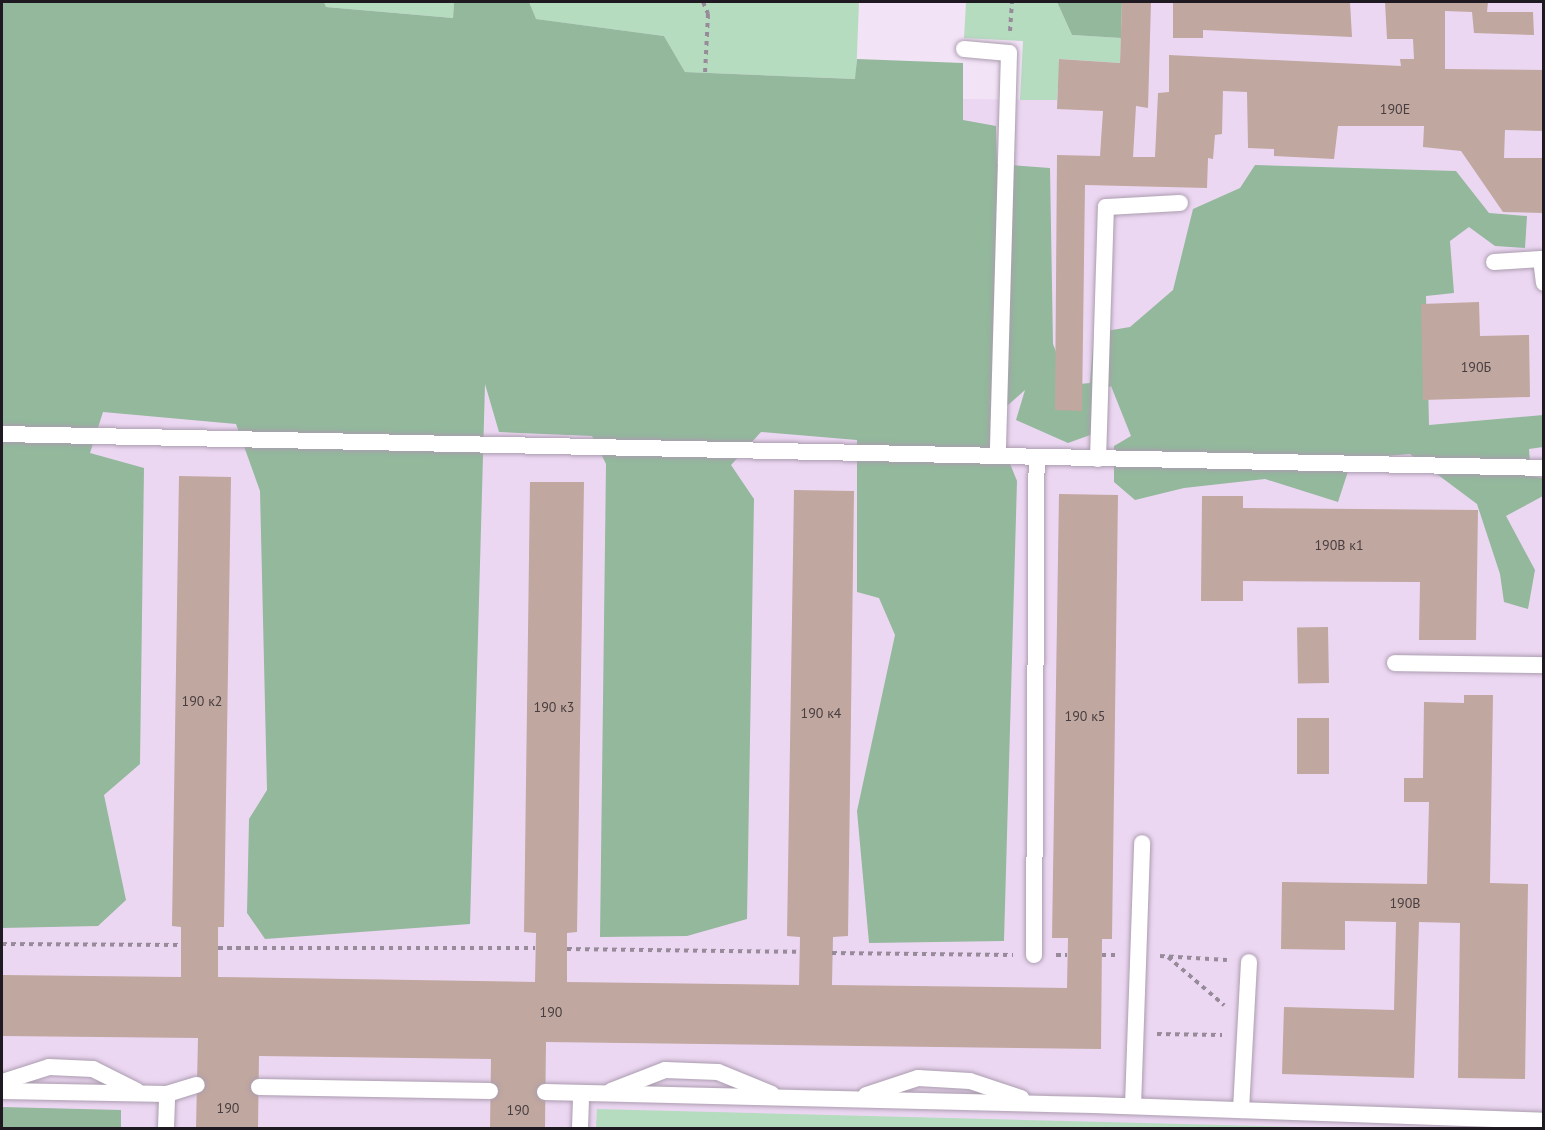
<!DOCTYPE html>
<html>
<head>
<meta charset="utf-8">
<style>
	body { margin:0 }
	#map { position:relative; width:1545px; height:1130px; overflow:hidden; background:#f3e3f7; font-family:"PT Sans",sans-serif }
	div>[style] { position:absolute }
	[style*='--x'] { left:calc(var(--x)*1px); top:calc(var(--y)*1px); width:calc(var(--w)*1px); rotate:calc(var(--a)*1deg) }
	.built>* { inset:0; background:#ecd7f2 }
	.green>* { inset:0; background:#b6dcc0 }
	.forest>* { inset:0; background:#93b89c }
	.building>* { inset:0; background:#c0a79f; transform-origin:0 0 }
	.path>* { height:4px; margin-top:-2px; transform-origin:0; background:repeating-linear-gradient(90deg,#978b9a 0 4.5px,transparent 0 9px) }
	.roads { filter:drop-shadow(0 0 2px #ab9daf) drop-shadow(0 0 2px #ab9daf) }
	.service>* { height:16px; margin:-8px; padding:0 8px; transform-origin:8px; border-radius:8px; background:#fff }
	span { translate:-50% -50%; white-space:nowrap; text-align:center; line-height:1.15; -webkit-text-stroke:5px #fcf3ff; paint-order:stroke }
	.number-label { font-size:14px; color:#473d40 }
	.number-label span { -webkit-text-stroke-width:0 }
	.frame { position:absolute; inset:0; border:3px solid #1f1a21; pointer-events:none }
</style>
</head>
<body>
<div id="map">
	<div class="built">
		<div style="clip-path:polygon(1122px 2px,1543px 2px,1543px 1128px,2px 1128px,2px 89px,1057px 100px,1059px 59px,1120px 63px)"></div>
	</div>
	<div class="green">
		<div style="clip-path:polygon(324px 2px,454px 2px,453px 18px,326px 7px)"></div>
		<div style="clip-path:polygon(529px 2px,859px 2px,856px 79px,685px 72px,664px 36px,535px 19px)"></div>
		<div style="clip-path:polygon(966px 2px,1057px 2px,1072px 35px,1121px 38px,1120px 63px,1060px 59px,1057px 100px,1020px 100px,1023px 41px,964px 38px)"></div>
		<div style="clip-path:polygon(597px 1109px,1336px 1128px,596px 1128px)"></div>
	</div>
	<div class="forest">
		<div style="clip-path:polygon(2px 2px,324px 2px,326px 7px,453px 18px,454px 2px,529px 2px,536px 19px,664px 36px,685px 72px,855px 79px,857px 59px,963px 63px,963px 120px,996px 126px,997px 164px,1050px 168px,1053px 344px,1069px 385px,1090px 383px,1094px 333px,1130px 327px,1173px 290px,1193px 209px,1240px 188px,1255px 165px,1456px 171px,1489px 213px,1527px 216px,1525px 248px,1495px 246px,1469px 227px,1450px 241px,1454px 293px,1426px 296px,1429px 425px,1543px 415px,1543px 447px,1529px 449px,1531px 476px,1543px 478px,1543px 496px,1506px 516px,1535px 570px,1528px 609px,1504px 602px,1500px 574px,1477px 504px,1410px 454px,1352px 459px,1338px 502px,1265px 479px,1184px 488px,1135px 500px,1114px 482px,1114px 446px,1131px 436px,1111px 386px,1093px 395px,1093px 434px,1068px 443px,1016px 420px,1025px 390px,992px 419px,1017px 481px,1004px 941px,869px 943px,857px 811px,895px 635px,879px 598px,857px 592px,857px 440px,761px 432px,731px 465px,754px 499px,747px 919px,687px 936px,600px 937px,606px 464px,592px 436px,499px 432px,485px 384px,470px 924px,265px 939px,247px 913px,249px 819px,267px 790px,260px 491px,236px 424px,103px 412px,90px 453px,144px 468px,140px 764px,104px 795px,126px 900px,98px 926px,2px 928px)"></div>
		<div style="clip-path:polygon(1057px 2px,1122px 2px,1121px 38px,1072px 35px)"></div>
		<div style="clip-path:polygon(2px 1107px,121px 1110px,121px 1128px,2px 1128px)"></div>
	</div>
	<div class="building">
		<div style="clip-path:polygon(1122px 2px,1151px 2px,1148px 108px,1136px 106px,1133px 157px,1155px 157px,1158px 93px,1169px 92px,1169px 55px,1401px 66px,1400px 59px,1414px 59px,1413px 39px,1387px 39px,1385px 2px,1488px 2px,1487px 12px,1533px 12px,1534px 35px,1474px 33px,1472px 12px,1445px 11px,1445px 69px,1544px 70px,1544px 131px,1505px 130px,1504px 158px,1544px 158px,1544px 213px,1503px 212px,1461px 151px,1423px 147px,1424px 126px,1338px 126px,1334px 159px,1274px 156px,1274px 149px,1248px 148px,1247px 92px,1223px 91px,1222px 134px,1215px 135px,1213px 159px,1208px 158px,1207px 188px,1085px 185px,1082px 411px,1055px 410px,1057px 155px,1100px 156px,1103px 111px,1057px 109px,1059px 59px,1120px 63px)"></div>
		<div style="clip-path:polygon(1173px 2px,1350px 2px,1352px 37px,1203px 30px,1203px 38px,1173px 38px)"></div>
		<div style="clip-path:polygon(1479px 302px,1480px 336px,1529px 335px,1530px 397px,1423px 400px,1421px 304px)"></div>
		<div style="clip-path:polygon(179px 476px,231px 477px,224px 927px,218px 927px,218px 977px,535px 982px,536px 933px,524px 932px,530px 482px,584px 482px,577px 932px,567px 933px,567px 982px,799px 985px,800px 937px,787px 936px,794px 490px,854px 491px,848px 936px,833px 937px,832px 985px,1067px 988px,1068px 938px,1052px 938px,1059px 494px,1118px 495px,1112px 939px,1102px 939px,1101px 1049px,546px 1042px,545px 1128px,490px 1128px,491px 1059px,259px 1056px,258px 1128px,196px 1128px,198px 1038px,2px 1036px,2px 975px,181px 977px,181px 927px,172px 926px)"></div>
		<div style="clip-path:polygon(1202px 496px,1243px 496px,1243px 508px,1478px 510px,1476px 640px,1419px 640px,1420px 582px,1243px 581px,1243px 601px,1201px 601px)"></div>
		<div style="left:1328px;top:627px;width:56px;height:31px;rotate:89deg"></div>
		<div style="clip-path:polygon(1464px 695px,1493px 695px,1490px 883px,1528px 884px,1525px 1079px,1458px 1078px,1460px 923px,1419px 922px,1414px 1078px,1282px 1074px,1284px 1007px,1394px 1010px,1396px 922px,1345px 921px,1345px 950px,1281px 949px,1282px 882px,1427px 884px,1429px 802px,1404px 802px,1404px 778px,1423px 778px,1424px 702px,1464px 703px)"></div>
		<div style="left:1329px;top:718px;width:56px;height:32px;rotate:90deg"></div>
	</div>
	<div class="path">
		<div style="--x:703;--y:2;--w:13;--a:67"></div>
		<div style="--x:708;--y:14;--w:60;--a:92.9"></div>
		<div style="--x:1010;--y:31;--w:29;--a:-86"></div>
		<div style="--x:2;--y:944;--w:179;--a:0.3"></div>
		<div style="--x:218;--y:948;--w:317;--a:0"></div>
		<div style="--x:567;--y:949;--w:232;--a:0.7"></div>
		<div style="--x:832;--y:953;--w:181;--a:0.6"></div>
		<div style="--x:1056;--y:955;--w:11;--a:0"></div>
		<div style="--x:1102;--y:955;--w:14;--a:0"></div>
		<div style="--x:1160;--y:956;--w:67;--a:3.4"></div>
		<div style="--x:1168;--y:957;--w:74;--a:40.6"></div>
		<div style="--x:1157;--y:1034;--w:65;--a:0.9"></div>
	</div>
	<div class="roads">
		<div class="service">
			<div style="--x:964;--y:49;--w:45;--a:5.1"></div>
			<div style="--x:1009;--y:53;--w:403;--a:91.6"></div>
			<div style="--x:1494;--y:262;--w:47;--a:-3.7"></div>
			<div style="--x:1541;--y:259;--w:24;--a:83"></div>
			<div style="--x:2;--y:434;--w:1542;--a:1.26"></div>
			<div style="--x:1098;--y:459;--w:252;--a:-88.2"></div>
			<div style="--x:1106;--y:207;--w:74;--a:-3.1"></div>
			<div style="--x:1395;--y:663;--w:149;--a:0.8"></div>
			<div style="--x:1034;--y:955;--w:498;--a:-89.7"></div>
			<div style="--x:2;--y:1082;--w:49;--a:-17.7"></div>
			<div style="--x:49;--y:1067;--w:44;--a:2.6"></div>
			<div style="--x:93;--y:1069;--w:49;--a:26.6"></div>
			<div style="--x:259;--y:1087;--w:231;--a:1"></div>
			<div style="--x:2;--y:1091;--w:165;--a:1"></div>
			<div style="--x:167;--y:1094;--w:31;--a:-17"></div>
			<div style="--x:611;--y:1091;--w:58;--a:-21.3"></div>
			<div style="--x:665;--y:1070;--w:53;--a:2.2"></div>
			<div style="--x:718;--y:1072;--w:58;--a:22.2"></div>
			<div style="--x:545;--y:1092;--w:549;--a:1.36"></div>
			<div style="--x:1094;--y:1105;--w:450;--a:2"></div>
			<div style="--x:866;--y:1095;--w:55;--a:-18.1"></div>
			<div style="--x:918;--y:1078;--w:52;--a:3.3"></div>
			<div style="--x:970;--y:1081;--w:54;--a:18.4"></div>
			<div style="--x:1133;--y:1106;--w:263;--a:-88"></div>
			<div style="--x:1241;--y:1110;--w:148;--a:-86.9"></div>
			<div style="--x:166;--y:1128;--w:34;--a:-88"></div>
			<div style="--x:580;--y:1128;--w:34;--a:-88"></div>
		</div>
	</div>
	<div class="number-label">
		<span style="left:1395px;top:109px">190Е</span>
		<span style="left:1476px;top:367px">190Б</span>
		<span style="left:1339px;top:545px">190В к1</span>
		<span style="left:202px;top:701px">190 к2</span>
		<span style="left:554px;top:707px">190 к3</span>
		<span style="left:821px;top:713px">190 к4</span>
		<span style="left:1085px;top:716px">190 к5</span>
		<span style="left:1405px;top:903px">190В</span>
		<span style="left:551px;top:1012px">190</span>
		<span style="left:228px;top:1108px">190</span>
		<span style="left:518px;top:1110px">190</span>
	</div>
	<div class="frame"></div>
</div>
</body>
</html>
